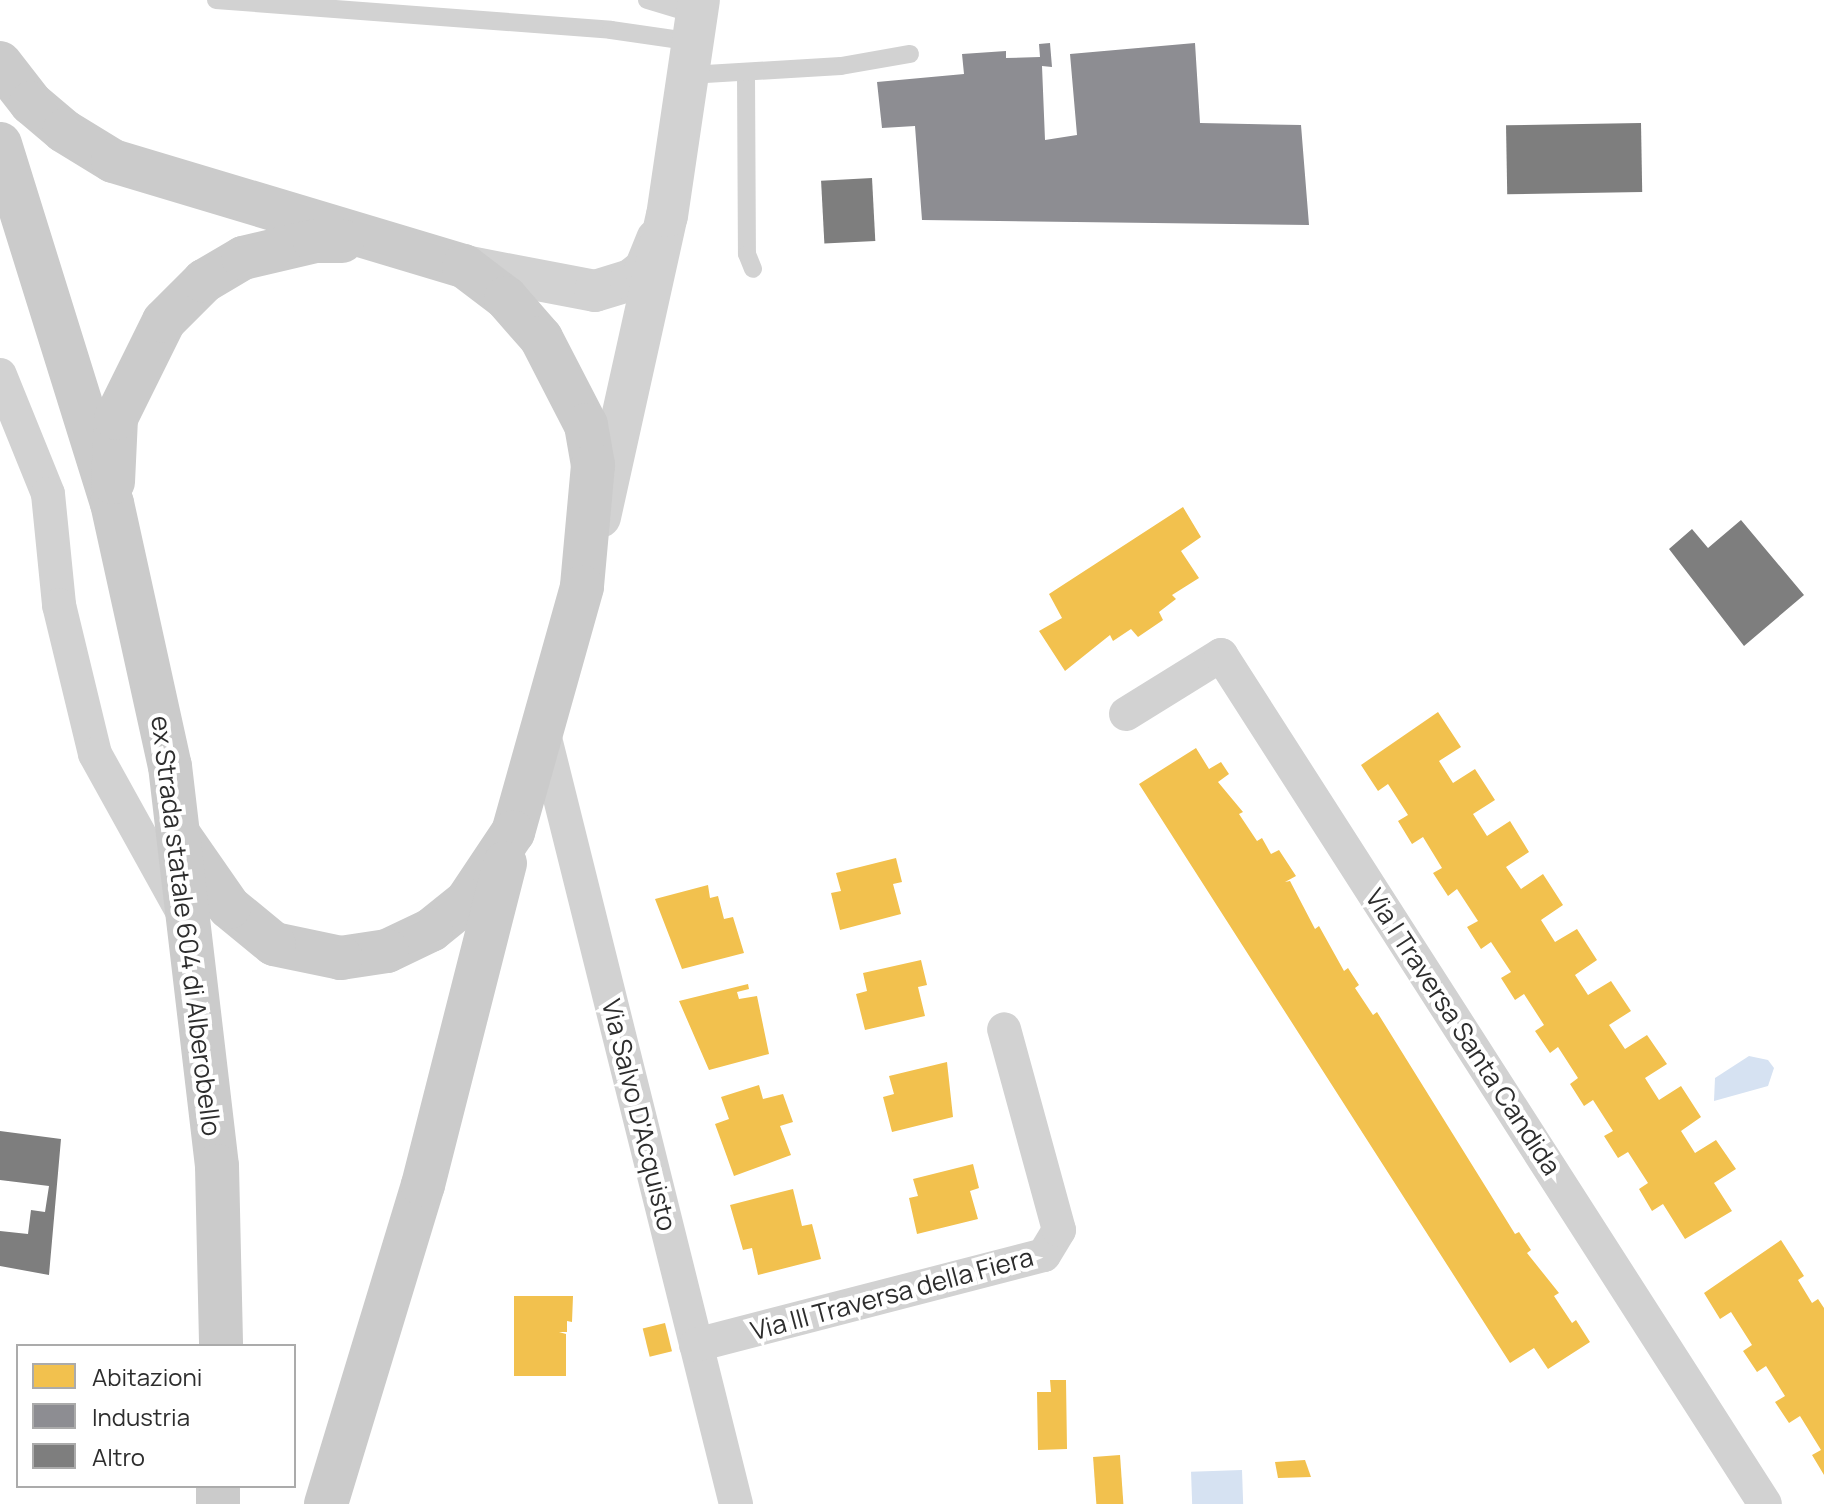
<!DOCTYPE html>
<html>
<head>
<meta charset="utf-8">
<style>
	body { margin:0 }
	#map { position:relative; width:1824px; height:1504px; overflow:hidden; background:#fff; font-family:Manrope,sans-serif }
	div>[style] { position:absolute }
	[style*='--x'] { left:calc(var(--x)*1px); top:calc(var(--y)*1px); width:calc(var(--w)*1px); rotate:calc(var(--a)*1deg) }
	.water>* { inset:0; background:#d6e2f2; transform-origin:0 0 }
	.homes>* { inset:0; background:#f2c14e; transform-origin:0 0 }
	.industry>* { inset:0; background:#8d8d92 }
	.building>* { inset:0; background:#7e7e7e; transform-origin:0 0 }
	.service>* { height:18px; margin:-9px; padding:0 9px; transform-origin:9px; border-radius:9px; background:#d2d2d2 }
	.minor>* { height:34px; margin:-17px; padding:0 17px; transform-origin:17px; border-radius:17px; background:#d2d2d2 }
	.tertiary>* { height:42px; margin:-21px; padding:0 21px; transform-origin:21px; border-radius:21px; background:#d2d2d2 }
	.secondary>* { height:44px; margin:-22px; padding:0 22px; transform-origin:22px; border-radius:22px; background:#cbcbcb }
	span { translate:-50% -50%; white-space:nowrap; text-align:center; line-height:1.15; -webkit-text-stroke:8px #fff; paint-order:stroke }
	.street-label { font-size:26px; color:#2d2d2d }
	.legend { position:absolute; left:16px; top:1344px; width:280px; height:144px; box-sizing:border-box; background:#fff; border:2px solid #ababab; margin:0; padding:10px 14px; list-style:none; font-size:24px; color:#2d2d2d }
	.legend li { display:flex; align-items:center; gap:16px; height:40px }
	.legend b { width:40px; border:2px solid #ababab }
</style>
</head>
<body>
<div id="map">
	<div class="water">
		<div style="clip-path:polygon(1749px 1056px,1768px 1060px,1774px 1068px,1768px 1086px,1714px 1101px,1715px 1078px)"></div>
		<div style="left:1242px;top:1470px;width:34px;height:51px;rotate:88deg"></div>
	</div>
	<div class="homes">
		<div style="clip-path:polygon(1183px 507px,1201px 537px,1181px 551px,1199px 578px,1172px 595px,1176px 599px,1159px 612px,1163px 620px,1138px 637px,1131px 629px,1113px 641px,1110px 635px,1065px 671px,1039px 631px,1062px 618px,1049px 594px)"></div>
		<div style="clip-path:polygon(1438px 712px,1461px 747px,1439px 761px,1453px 783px,1475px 769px,1495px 800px,1473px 814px,1487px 836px,1510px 821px,1529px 852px,1506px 867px,1521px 889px,1543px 874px,1563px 905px,1541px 920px,1555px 942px,1577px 929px,1597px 960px,1575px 975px,1588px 995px,1611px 981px,1631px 1011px,1609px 1025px,1625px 1049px,1647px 1035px,1667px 1064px,1645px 1078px,1659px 1100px,1681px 1086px,1701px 1117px,1681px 1131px,1695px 1153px,1716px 1140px,1736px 1169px,1714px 1183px,1732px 1211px,1685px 1239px,1663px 1204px,1652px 1211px,1639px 1189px,1648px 1183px,1628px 1152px,1618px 1158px,1604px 1136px,1613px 1131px,1593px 1100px,1584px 1106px,1570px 1084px,1578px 1078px,1558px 1047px,1550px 1053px,1535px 1031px,1544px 1025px,1524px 994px,1515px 1000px,1501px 978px,1511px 972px,1491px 942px,1481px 949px,1467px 927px,1478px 921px,1457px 889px,1448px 896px,1433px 873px,1442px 868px,1423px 837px,1412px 844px,1398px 821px,1408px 815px,1388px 784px,1378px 791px,1361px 765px)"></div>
		<div style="clip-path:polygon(1196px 748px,1209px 769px,1221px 762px,1229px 774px,1218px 782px,1243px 812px,1239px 814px,1257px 841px,1262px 838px,1271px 854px,1279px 850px,1296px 876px,1285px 882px,1290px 881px,1315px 929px,1319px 926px,1344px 971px,1348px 968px,1359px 985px,1355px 988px,1373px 1015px,1377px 1012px,1515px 1234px,1519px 1232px,1531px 1250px,1527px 1253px,1559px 1293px,1554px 1296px,1572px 1323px,1576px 1320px,1590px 1342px,1548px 1369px,1534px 1348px,1510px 1363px,1139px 784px)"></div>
		<div style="clip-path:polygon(896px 858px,902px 882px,893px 884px,901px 914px,840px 930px,831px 893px,841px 891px,836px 873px)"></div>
		<div style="clip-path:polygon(708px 885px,710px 898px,718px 896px,724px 919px,733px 917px,744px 953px,682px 969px,655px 899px)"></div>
		<div style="clip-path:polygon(921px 960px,927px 985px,918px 987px,925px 1016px,865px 1030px,856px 994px,867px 991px,863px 973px)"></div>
		<div style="clip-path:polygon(748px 984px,749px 989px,737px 992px,739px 999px,757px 996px,769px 1054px,709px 1070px,679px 1001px)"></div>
		<div style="clip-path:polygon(947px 1062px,953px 1117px,892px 1132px,883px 1097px,894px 1094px,889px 1076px)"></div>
		<div style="clip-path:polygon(759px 1085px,763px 1099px,783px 1094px,793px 1122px,780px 1126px,791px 1155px,734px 1176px,715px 1124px,729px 1119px,721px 1097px)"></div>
		<div style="clip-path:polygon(973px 1164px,979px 1188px,970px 1191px,978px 1219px,917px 1234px,909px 1198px,918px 1196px,913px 1179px)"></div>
		<div style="clip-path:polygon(793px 1189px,802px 1226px,812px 1224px,821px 1259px,758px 1275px,752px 1248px,743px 1250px,730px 1205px)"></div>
		<div style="clip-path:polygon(1781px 1240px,1804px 1276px,1798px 1280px,1812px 1303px,1818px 1299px,1824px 1308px,1824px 1475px,1812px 1455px,1821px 1450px,1800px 1416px,1789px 1423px,1775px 1402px,1785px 1396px,1766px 1366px,1757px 1372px,1743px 1351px,1752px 1345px,1731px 1312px,1720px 1319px,1704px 1293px)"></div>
		<div style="clip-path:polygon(514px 1296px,573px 1296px,572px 1322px,567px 1321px,567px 1332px,559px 1332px,566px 1334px,566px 1376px,514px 1376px)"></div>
		<div style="left:665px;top:1323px;width:29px;height:23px;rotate:76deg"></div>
		<div style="clip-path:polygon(1050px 1380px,1066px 1380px,1067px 1449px,1038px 1450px,1037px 1392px,1051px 1392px)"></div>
		<div style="left:1120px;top:1455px;width:49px;height:27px;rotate:86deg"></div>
		<div style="clip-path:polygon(1305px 1460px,1311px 1477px,1278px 1478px,1275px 1462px)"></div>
	</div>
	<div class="industry">
		<div style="clip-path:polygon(1050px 43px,1052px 67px,1042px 66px,1045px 140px,1077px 135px,1070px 54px,1195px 43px,1200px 123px,1301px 125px,1309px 225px,922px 220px,915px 126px,882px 128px,877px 82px,964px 74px,962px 54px,1006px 51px,1006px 58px,1040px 57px,1039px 44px)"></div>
	</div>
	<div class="building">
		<div style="left:1641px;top:123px;width:69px;height:135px;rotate:89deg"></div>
		<div style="left:872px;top:178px;width:63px;height:51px;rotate:87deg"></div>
		<div style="clip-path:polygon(1741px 520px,1804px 595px,1744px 646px,1669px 549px,1692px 529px,1708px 548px)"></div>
		<div style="clip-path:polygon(0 1131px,61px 1139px,49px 1275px,0 1266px,0 1231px,28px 1234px,31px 1210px,45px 1212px,49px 1186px,0 1180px)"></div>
	</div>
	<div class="service">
		<div style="--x:216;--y:0;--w:396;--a:4.3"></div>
		<div style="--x:611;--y:30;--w:84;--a:8.2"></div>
		<div style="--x:647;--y:0;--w:52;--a:16.7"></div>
		<div style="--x:746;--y:74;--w:180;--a:89.7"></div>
		<div style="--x:747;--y:254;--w:16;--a:68"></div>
		<div style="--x:689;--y:75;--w:152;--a:-3.4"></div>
		<div style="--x:841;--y:66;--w:70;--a:-9.9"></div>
	</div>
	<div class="minor">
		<div style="--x:0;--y:375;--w:128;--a:68"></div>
		<div style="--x:48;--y:494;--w:112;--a:84.3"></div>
		<div style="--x:59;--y:605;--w:153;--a:76.4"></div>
		<div style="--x:95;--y:754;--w:182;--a:61"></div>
		<div style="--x:1126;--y:714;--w:112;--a:-31.8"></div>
		<div style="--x:1221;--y:655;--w:1008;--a:57.35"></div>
		<div style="--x:542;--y:726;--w:802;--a:76"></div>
		<div style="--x:696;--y:1345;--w:359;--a:-14.5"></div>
		<div style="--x:1044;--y:1255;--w:29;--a:-59"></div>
		<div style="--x:1059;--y:1230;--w:208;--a:-105.3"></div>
	</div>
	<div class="tertiary">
		<div style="--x:464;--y:266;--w:133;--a:10.8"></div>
		<div style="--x:595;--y:291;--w:38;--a:-17"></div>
		<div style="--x:631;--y:280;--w:18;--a:-38"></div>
		<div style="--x:645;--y:269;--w:32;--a:-68"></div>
		<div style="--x:600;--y:517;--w:308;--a:-77.5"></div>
		<div style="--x:667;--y:216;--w:218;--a:-81.6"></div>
	</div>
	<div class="secondary">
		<div style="--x:0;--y:63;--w:51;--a:52.2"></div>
		<div style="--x:31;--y:103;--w:43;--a:40.3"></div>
		<div style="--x:64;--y:131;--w:57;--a:31.5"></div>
		<div style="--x:113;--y:161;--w:366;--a:16.7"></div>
		<div style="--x:464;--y:266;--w:53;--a:37.3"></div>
		<div style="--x:506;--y:298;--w:53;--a:48.8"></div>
		<div style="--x:541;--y:338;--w:98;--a:62.7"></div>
		<div style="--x:586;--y:425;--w:41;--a:80.1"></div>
		<div style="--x:593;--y:465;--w:122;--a:95.2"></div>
		<div style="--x:582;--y:587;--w:255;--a:105.7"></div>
		<div style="--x:513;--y:832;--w:83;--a:123.7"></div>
		<div style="--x:467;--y:901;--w:46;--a:141.1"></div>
		<div style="--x:431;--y:930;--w:49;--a:154.5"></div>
		<div style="--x:387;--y:951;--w:47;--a:171.3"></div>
		<div style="--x:341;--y:958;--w:68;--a:-168.2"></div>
		<div style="--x:274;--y:944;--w:58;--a:-140.6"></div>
		<div style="--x:229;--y:907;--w:88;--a:-124.8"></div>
		<div style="--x:0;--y:144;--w:376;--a:72.7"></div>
		<div style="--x:112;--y:503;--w:269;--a:77.6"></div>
		<div style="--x:170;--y:766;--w:403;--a:83.3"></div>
		<div style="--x:217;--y:1166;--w:180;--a:88.7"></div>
		<div style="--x:113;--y:482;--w:64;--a:-87.3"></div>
		<div style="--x:116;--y:418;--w:108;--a:-63.7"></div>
		<div style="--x:164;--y:321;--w:57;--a:-45"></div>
		<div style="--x:204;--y:281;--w:45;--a:-30.5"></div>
		<div style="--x:243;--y:258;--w:74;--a:-13.3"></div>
		<div style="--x:315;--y:241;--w:27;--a:0"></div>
		<div style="--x:218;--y:1504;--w:18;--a:-90"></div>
		<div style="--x:326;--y:1504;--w:333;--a:-73.1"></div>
		<div style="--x:423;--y:1185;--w:332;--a:-75.7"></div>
	</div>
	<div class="street-label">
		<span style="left:186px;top:926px;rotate:83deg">ex Strada statale 604 di Alberobello</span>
		<span style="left:1463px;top:1032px;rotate:57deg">Via I Traversa Santa Candida</span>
		<span style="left:639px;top:1115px;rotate:76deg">Via Salvo D'Acquisto</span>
		<span style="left:892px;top:1294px;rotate:-15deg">Via III Traversa della Fiera</span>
	</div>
	<ul class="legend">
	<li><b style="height:22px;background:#f2c14e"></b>Abitazioni</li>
	<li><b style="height:22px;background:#8d8d92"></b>Industria</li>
	<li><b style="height:22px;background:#7e7e7e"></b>Altro</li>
	</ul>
</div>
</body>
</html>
